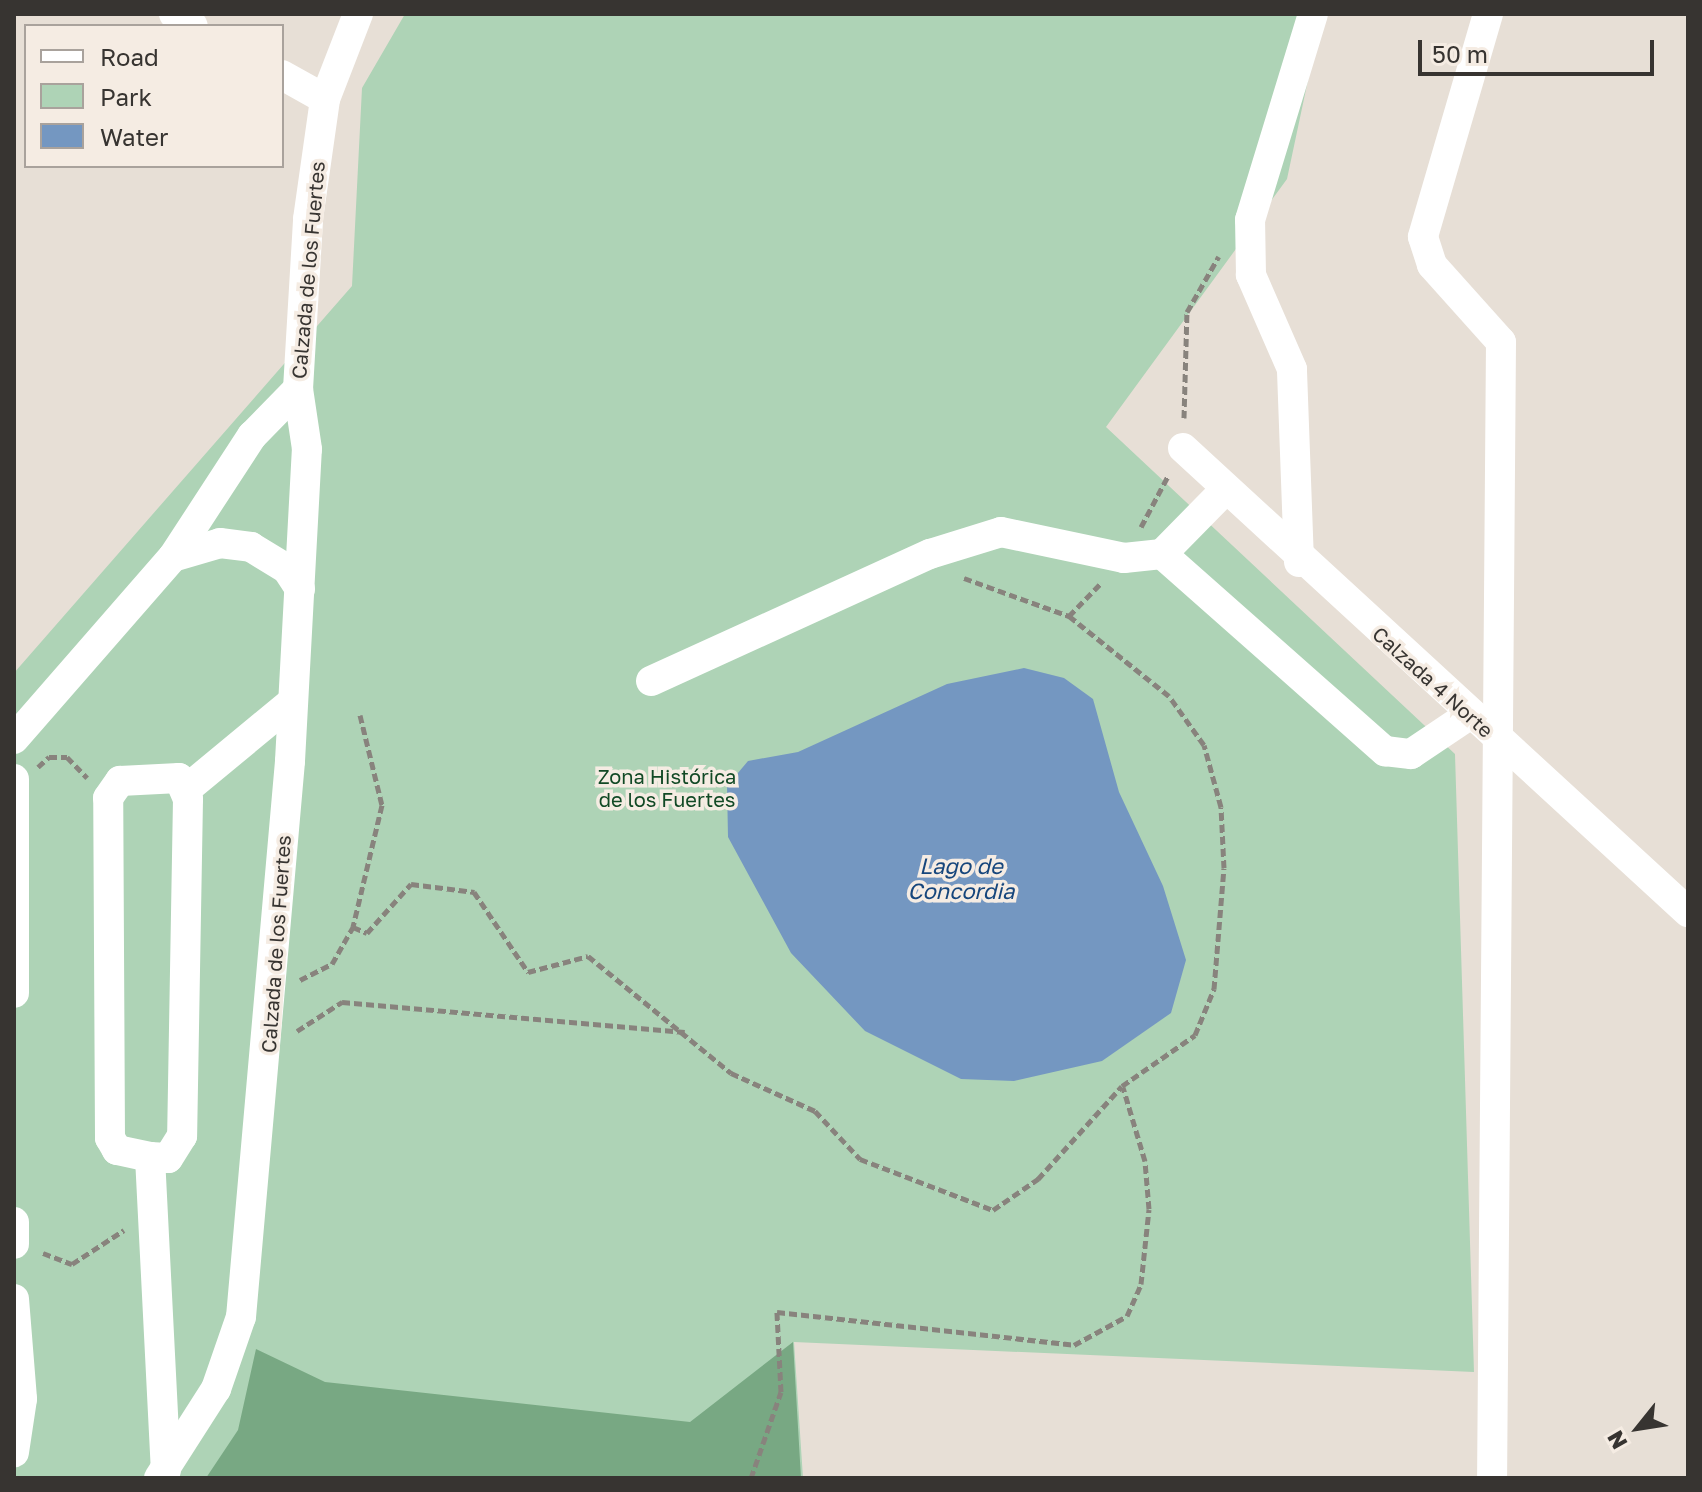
<!DOCTYPE html>
<html>
<head>
<meta charset="utf-8">
<style>
	body { margin:0 }
	#map { position:relative; width:1702px; height:1492px; overflow:hidden; background:#e7dfd6; font-family:"Golos Text",sans-serif }
	div>[style] { position:absolute }
	[style*='--x'] { left:calc(var(--x)*1px); top:calc(var(--y)*1px); width:calc(var(--w)*1px); rotate:calc(var(--a)*1deg) }
	.green>* { inset:0; background:#aed3b6 }
	.forest>* { inset:0; background:#78a883 }
	.water>* { inset:0; background:#7497c1 }
	.path>* { height:5px; margin-top:-2.5px; transform-origin:0; background:repeating-linear-gradient(90deg,#88837d 0 8px,transparent 0 12px) }
	.minor>* { height:30px; margin:-15px; padding:0 15px; transform-origin:15px; border-radius:15px; background:#fff }
	span { translate:-50% -50%; white-space:nowrap; text-align:center; line-height:1.15; -webkit-text-stroke:7px #f5ece3; paint-order:stroke }
	.street-label { font-size:20px; color:#373431 }
	.park-label { font-size:20px; color:#114925 }
	.water-label { font-size:22px; color:#16467c; font-style:italic }
	.frame { position:absolute; inset:0; border:16px solid #373431; pointer-events:none }
	.legend { position:absolute; left:24px; top:24px; width:260px; height:144px; box-sizing:border-box; background:#f5ece3; border:2px solid #a9a29c; margin:0; padding:10px 14px; list-style:none; font-size:24px; color:#373431 }
	.legend li { display:flex; align-items:center; gap:16px; height:40px }
	.legend b { width:40px; border:2px solid #a9a29c }
	.north { position:absolute; left:1598px; top:1388px; width:80px; height:80px; -webkit-text-stroke:6px #f5ece3; paint-order:stroke; rotate:240deg; font-size:22px; font-weight:700; line-height:32px; text-align:center; color:#373431 }
	.north::after { content:''; display:block; margin:auto; width:28px; height:36px; background:#373431; clip-path:polygon(50% 0,100% 100%,50% 72%,0 100%) }
	.scale { position:absolute; left:1418px; top:40px; width:236px; height:36px; box-sizing:border-box; border:4px solid #373431; border-top:0; padding-left:10px; font-size:24px; line-height:28px; white-space:nowrap; color:#373431; -webkit-text-stroke:6px #f5ece3; paint-order:stroke }
</style>
</head>
<body>
<div id="map">
	<div class="green">
		<div style="clip-path:polygon(405px 14px,1322px 14px,1287px 179px,1106px 427px,1455px 754px,1474px 1372px,794px 1342px,803px 1478px,14px 1478px,14px 673px,352px 286px,362px 88px)"></div>
	</div>
	<div class="forest">
		<div style="clip-path:polygon(793px 1342px,801px 1478px,206px 1478px,238px 1430px,256px 1349px,325px 1382px,690px 1422px)"></div>
	</div>
	<div class="water">
		<div style="clip-path:polygon(1024px 668px,1064px 678px,1093px 699px,1119px 792px,1163px 886px,1186px 960px,1171px 1013px,1102px 1061px,1014px 1081px,961px 1079px,865px 1031px,791px 953px,728px 837px,727px 786px,748px 761px,798px 752px,947px 684px)"></div>
	</div>
	<div class="path">
		<div style="--x:1184;--y:418;--w:106;--a:-88.4"></div>
		<div style="--x:1187;--y:312;--w:64;--a:-60.3"></div>
		<div style="--x:1141;--y:527;--w:58;--a:-62.1"></div>
		<div style="--x:964;--y:578;--w:112;--a:19.9"></div>
		<div style="--x:1069;--y:616;--w:45;--a:-45.9"></div>
		<div style="--x:360;--y:715;--w:93;--a:76.3"></div>
		<div style="--x:382;--y:805;--w:125;--a:103.4"></div>
		<div style="--x:353;--y:927;--w:15;--a:23"></div>
		<div style="--x:367;--y:933;--w:66;--a:-48.1"></div>
		<div style="--x:411;--y:884;--w:64;--a:7.2"></div>
		<div style="--x:474;--y:892;--w:97;--a:56"></div>
		<div style="--x:528;--y:972;--w:62;--a:-14.9"></div>
		<div style="--x:588;--y:956;--w:185;--a:39.3"></div>
		<div style="--x:731;--y:1073;--w:92;--a:24.3"></div>
		<div style="--x:815;--y:1111;--w:66;--a:46.8"></div>
		<div style="--x:860;--y:1159;--w:142;--a:21"></div>
		<div style="--x:993;--y:1210;--w:55;--a:-34.6"></div>
		<div style="--x:1038;--y:1179;--w:125;--a:-47.9"></div>
		<div style="--x:1122;--y:1086;--w:89;--a:-34.9"></div>
		<div style="--x:1195;--y:1035;--w:50;--a:-67.6"></div>
		<div style="--x:1214;--y:989;--w:121;--a:-85.3"></div>
		<div style="--x:1224;--y:868;--w:61;--a:-92.8"></div>
		<div style="--x:1221;--y:807;--w:64;--a:-105.3"></div>
		<div style="--x:1204;--y:745;--w:60;--a:-125.5"></div>
		<div style="--x:1169;--y:696;--w:128;--a:-141.3"></div>
		<div style="--x:38;--y:767;--w:15;--a:-42"></div>
		<div style="--x:49;--y:757;--w:18;--a:0"></div>
		<div style="--x:67;--y:757;--w:29;--a:46"></div>
		<div style="--x:300;--y:980;--w:36;--a:-27"></div>
		<div style="--x:332;--y:964;--w:43;--a:-60.4"></div>
		<div style="--x:297;--y:1031;--w:54;--a:-32.8"></div>
		<div style="--x:342;--y:1002;--w:344;--a:5"></div>
		<div style="--x:43;--y:1253;--w:31;--a:21"></div>
		<div style="--x:72;--y:1264;--w:62;--a:-33.2"></div>
		<div style="--x:751;--y:1478;--w:91;--a:-70.8"></div>
		<div style="--x:781;--y:1392;--w:80;--a:-92.9"></div>
		<div style="--x:777;--y:1312;--w:299;--a:6.3"></div>
		<div style="--x:1074;--y:1345;--w:60;--a:-28.7"></div>
		<div style="--x:1127;--y:1316;--w:35;--a:-66"></div>
		<div style="--x:1141;--y:1284;--w:75;--a:-83.9"></div>
		<div style="--x:1149;--y:1209;--w:48;--a:-94.8"></div>
		<div style="--x:1145;--y:1161;--w:77;--a:-106.6"></div>
	</div>
	<div class="minor">
		<div style="--x:174;--y:14;--w:22;--a:32"></div>
		<div style="--x:1488;--y:14;--w:232;--a:106.3"></div>
		<div style="--x:1423;--y:237;--w:29;--a:72"></div>
		<div style="--x:1432;--y:265;--w:103;--a:48.1"></div>
		<div style="--x:1501;--y:342;--w:1136;--a:90.45"></div>
		<div style="--x:282;--y:75;--w:49;--a:29.2"></div>
		<div style="--x:1183;--y:448;--w:686;--a:42.58"></div>
		<div style="--x:1162;--y:554;--w:90;--a:-45.5"></div>
		<div style="--x:173;--y:557;--w:49;--a:-16.6"></div>
		<div style="--x:220;--y:543;--w:31;--a:7"></div>
		<div style="--x:251;--y:547;--w:42;--a:31.4"></div>
		<div style="--x:287;--y:569;--w:24;--a:57"></div>
		<div style="--x:1299;--y:562;--w:193;--a:-92.1"></div>
		<div style="--x:1292;--y:369;--w:103;--a:-113.6"></div>
		<div style="--x:1251;--y:275;--w:55;--a:-91"></div>
		<div style="--x:1250;--y:220;--w:215;--a:-73"></div>
		<div style="--x:651;--y:681;--w:307;--a:-24.5"></div>
		<div style="--x:930;--y:554;--w:74;--a:-17.2"></div>
		<div style="--x:1001;--y:532;--w:126;--a:11.9"></div>
		<div style="--x:1124;--y:558;--w:38;--a:-6"></div>
		<div style="--x:1162;--y:554;--w:298;--a:41.5"></div>
		<div style="--x:1385;--y:751;--w:26;--a:7"></div>
		<div style="--x:1411;--y:754;--w:70;--a:-33.9"></div>
		<div style="--x:14;--y:739;--w:242;--a:-48.9"></div>
		<div style="--x:173;--y:557;--w:145;--a:-56.9"></div>
		<div style="--x:252;--y:436;--w:66;--a:-45.6"></div>
		<div style="--x:179;--y:778;--w:23;--a:67"></div>
		<div style="--x:188;--y:799;--w:337;--a:91"></div>
		<div style="--x:182;--y:1136;--w:26;--a:122"></div>
		<div style="--x:168;--y:1158;--w:18;--a:-177"></div>
		<div style="--x:150;--y:1157;--w:34;--a:-168"></div>
		<div style="--x:117;--y:1150;--w:14;--a:-120"></div>
		<div style="--x:110;--y:1138;--w:340;--a:-90.3"></div>
		<div style="--x:108;--y:798;--w:21;--a:-55"></div>
		<div style="--x:120;--y:781;--w:59;--a:-2.9"></div>
		<div style="--x:14;--y:779;--w:214;--a:90"></div>
		<div style="--x:188;--y:788;--w:135;--a:-39.6"></div>
		<div style="--x:150;--y:1157;--w:314;--a:87.1"></div>
		<div style="--x:14;--y:1222;--w:22;--a:90"></div>
		<div style="--x:14;--y:1299;--w:100;--a:85.4"></div>
		<div style="--x:22;--y:1399;--w:54;--a:98.6"></div>
		<div style="--x:159;--y:1478;--w:106;--a:-57.4"></div>
		<div style="--x:216;--y:1389;--w:76;--a:-70.9"></div>
		<div style="--x:241;--y:1317;--w:558;--a:-84.96"></div>
		<div style="--x:290;--y:761;--w:312;--a:-86.9"></div>
		<div style="--x:307;--y:449;--w:61;--a:-98.5"></div>
		<div style="--x:298;--y:389;--w:170;--a:-86.6"></div>
		<div style="--x:308;--y:219;--w:121;--a:-81.9"></div>
		<div style="--x:325;--y:99;--w:91;--a:-68.8"></div>
	</div>
	<div class="street-label">
		<span style="left:308px;top:270px;rotate:-85deg">Calzada de los Fuertes</span>
		<span style="left:1433px;top:682px;rotate:42deg">Calzada 4 Norte</span>
		<span style="left:276px;top:944px;rotate:-86deg">Calzada de los Fuertes</span>
	</div>
	<div class="park-label">
		<span style="left:667px;top:788px">Zona Histórica<br>de los Fuertes</span>
	</div>
	<div class="water-label">
		<span style="left:961px;top:878px">Lago de<br>Concordia</span>
	</div>
	<div class="frame"></div>
	<ul class="legend">
	<li><b style="height:10px;background:#fff"></b>Road</li>
	<li><b style="height:22px;background:#aed3b6"></b>Park</li>
	<li><b style="height:22px;background:#7497c1"></b>Water</li>
	</ul>
	<div class="north">N</div>
	<div class="scale">50 m</div>
</div>
</body>
</html>
